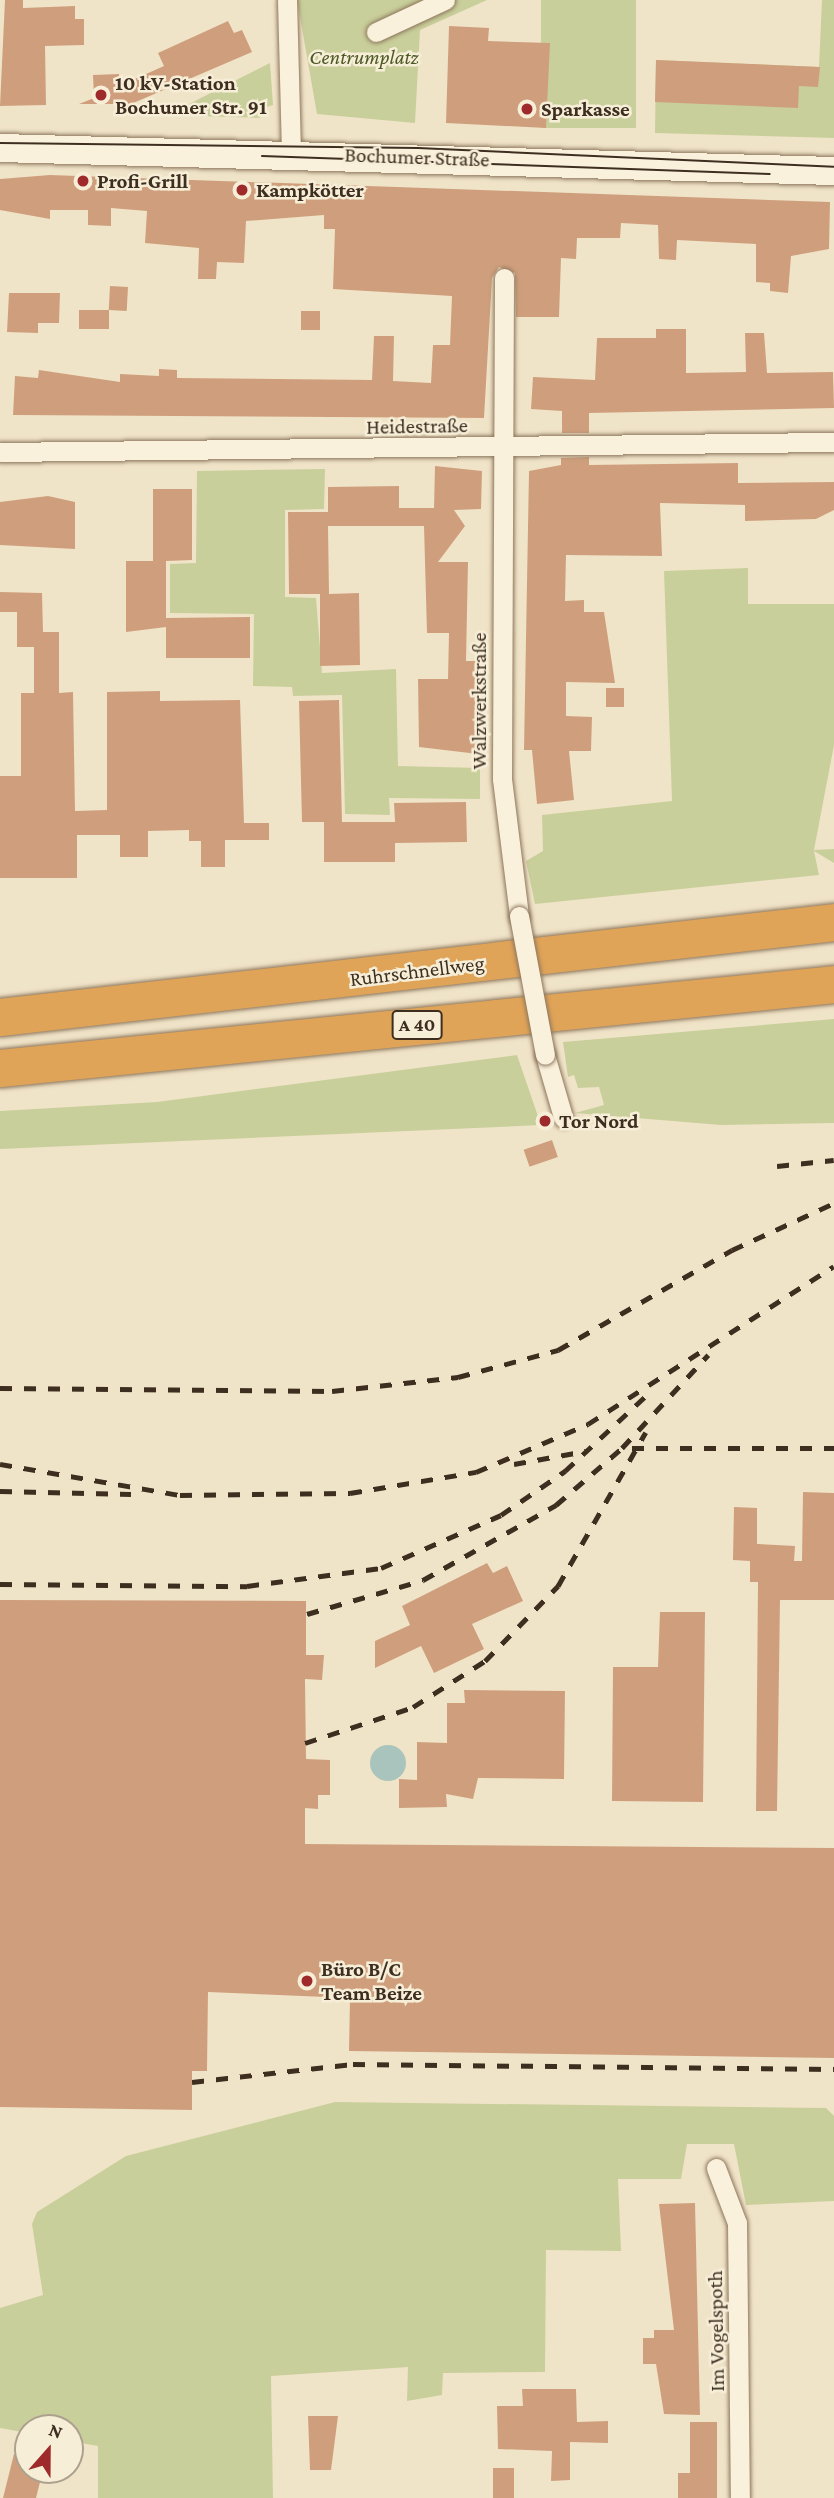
<!DOCTYPE html>
<html>
<head>
<meta charset="utf-8">
<style>
	body { margin:0 }
	#map { position:relative; width:834px; height:2498px; overflow:hidden; background:#f0e4c8; font-family:"Crimson Pro",serif }
	div>[style] { position:absolute }
	[style*='--x'] { left:calc(var(--x)*1px); top:calc(var(--y)*1px); width:calc(var(--w)*1px); rotate:calc(var(--a)*1deg) }
	.green>* { inset:0; background:#c9cf9b; transform-origin:0 0 }
	.water>* { inset:0; background:#a9c4bc }
	.round { border-radius:50% }
	.building>* { inset:0; background:#cf9f7d; transform-origin:0 0 }
	.roads { filter:drop-shadow(0 0 2px #8d765c) drop-shadow(0 0 2px #8d765c) }
	.minor>* { height:19px; margin:-9.5px; padding:0 9.5px; transform-origin:9.5px; border-radius:9.5px; background:#faf1dc }
	.secondary>* { height:28px; margin:-14px; padding:0 14px; transform-origin:14px; border-radius:14px; background:#faf1dc }
	.motorway>* { height:37px; margin:-18.5px; padding:0 18.5px; transform-origin:18.5px; border-radius:18.5px; background:#e0a458 }
	.tram>* { height:2px; margin:-1px; padding:0 1px; transform-origin:1px; border-radius:1px; background:#3d2e20 }
	.rail>* { height:5px; margin-top:-2.5px; transform-origin:0; background:repeating-linear-gradient(90deg,#3d2e20 0 12px,transparent 0 24px) }
	.bridges { filter:drop-shadow(0 0 2px #8d765c) drop-shadow(0 0 2px #8d765c) }
	.minor-bridge>* { height:19px; margin:-9.5px; padding:0 9.5px; transform-origin:9.5px; border-radius:9.5px; background:#faf1dc }
	.dots>* { width:19px; height:19px; translate:-50% -50%; box-sizing:border-box; border:4px solid #f7eed8; border-radius:50% }
	span { translate:-50% -50%; white-space:nowrap; text-align:center; line-height:1.15; -webkit-text-stroke:5px #f7eed8; paint-order:stroke }
	.shield-label span { padding:2px 5px; background:#f7eed8; border:2px solid; border-radius:5px; -webkit-text-stroke-width:0 }
	.shield-label { font-size:19px; color:#3d2e20; font-weight:700 }
	.park-label { font-size:21px; color:#4d5a26; font-style:italic }
	.poi-label { font-size:21px; color:#3d2e20; font-weight:700 }
	.left { translate:0 -50%; text-align:left }
	.street-label { font-size:21px; color:#3d2e20 }
	.north { position:absolute; left:14px; top:2414px; width:70px; height:70px; box-sizing:border-box; background:#f7eed8; border:2px solid #ada18e; border-radius:50%; rotate:21deg; font-size:19px; font-weight:700; line-height:28px; text-align:center; color:#3d2e20 }
	.north::after { content:''; display:block; margin:auto; width:24px; height:32px; background:#9e2a2b; clip-path:polygon(50% 0,100% 100%,50% 72%,0 100%) }
</style>
</head>
<body>
<div id="map">
	<div class="green">
		<div style="clip-path:polygon(297px 0,487px 0,420px 30px,415px 123px,317px 114px)"></div>
		<div style="left:541px;top:0;width:95px;height:128px"></div>
		<div style="clip-path:polygon(822px 0,834px 0,834px 138px,655px 133px,656px 60px,819px 67px)"></div>
		<div style="clip-path:polygon(270px 63px,273px 105px,261px 109px,260px 118px,197px 116px,198px 107px,185px 106px)"></div>
		<div style="clip-path:polygon(325px 469px,324px 509px,285px 510px,285px 597px,316px 598px,322px 673px,396px 669px,398px 766px,480px 768px,480px 799px,389px 798px,390px 815px,345px 814px,342px 695px,293px 696px,292px 687px,253px 686px,254px 614px,170px 613px,170px 564px,196px 563px,197px 471px)"></div>
		<div style="clip-path:polygon(748px 568px,748px 604px,834px 604px,834px 745px,814px 850px,834px 849px,834px 863px,814px 851px,819px 875px,535px 904px,526px 861px,543px 851px,542px 815px,672px 801px,664px 571px)"></div>
		<div style="clip-path:polygon(834px 1019px,834px 1123px,721px 1125px,575px 1113px,604px 1105px,599px 1087px,578px 1088px,574px 1075px,568px 1077px,563px 1042px)"></div>
		<div style="clip-path:polygon(517px 1055px,541px 1125px,0 1149px,0 1111px,157px 1102px)"></div>
		<div style="clip-path:polygon(335px 2102px,826px 2108px,834px 2116px,834px 2201px,746px 2205px,734px 2144px,687px 2144px,681px 2179px,618px 2179px,621px 2251px,546px 2250px,545px 2372px,443px 2373px,442px 2395px,407px 2401px,408px 2367px,271px 2376px,273px 2498px,98px 2498px,98px 2446px,70px 2441px,70px 2428px,28px 2428px,28px 2433px,0 2428px,0 2308px,43px 2295px,32px 2224px,37px 2212px,126px 2156px)"></div>
	</div>
	<div class="water">
		<div class="round" style="left:370px;top:1745px;width:36px;height:36px"></div>
	</div>
	<div class="building">
		<div style="clip-path:polygon(5px 0,23px 0,23px 8px,75px 6px,75px 19px,84px 19px,84px 45px,45px 46px,46px 105px,0 106px)"></div>
		<div style="clip-path:polygon(228px 21px,234px 33px,242px 30px,252px 52px,131px 104px,79px 104px,94px 98px,93px 75px,119px 74px,119px 86px,164px 66px,158px 53px)"></div>
		<div style="clip-path:polygon(449px 26px,489px 28px,488px 41px,550px 43px,546px 128px,446px 123px)"></div>
		<div style="clip-path:polygon(656px 60px,820px 67px,818px 87px,799px 86px,798px 108px,655px 102px)"></div>
		<div style="clip-path:polygon(50px 175px,830px 202px,829px 249px,791px 256px,788px 293px,770px 291px,770px 283px,756px 282px,756px 244px,677px 240px,676px 260px,659px 259px,658px 225px,621px 223px,620px 238px,577px 238px,576px 259px,561px 258px,559px 317px,516px 317px,515px 273px,499px 267px,492px 278px,484px 418px,13px 415px,15px 376px,38px 378px,39px 370px,120px 382px,120px 374px,159px 376px,159px 369px,177px 370px,177px 378px,372px 380px,374px 336px,394px 336px,393px 381px,431px 383px,433px 345px,450px 345px,452px 296px,333px 289px,335px 229px,324px 229px,324px 215px,246px 221px,244px 263px,217px 262px,216px 279px,198px 279px,199px 248px,145px 243px,147px 211px,111px 208px,111px 226px,88px 225px,88px 210px,50px 210px,50px 219px,0 210px,0 179px)"></div>
		<div style="left:110px;top:286px;width:18px;height:24px;rotate:3deg"></div>
		<div style="clip-path:polygon(9px 293px,60px 293px,59px 323px,38px 323px,38px 333px,7px 332px)"></div>
		<div style="left:109px;top:310px;width:19px;height:30px;rotate:90deg"></div>
		<div style="left:301px;top:311px;width:19px;height:19px"></div>
		<div style="clip-path:polygon(656px 329px,686px 329px,686px 373px,746px 372px,745px 333px,764px 333px,767px 373px,833px 372px,834px 408px,589px 413px,589px 433px,562px 433px,562px 411px,531px 409px,533px 377px,595px 380px,597px 338px,656px 338px)"></div>
		<div style="clip-path:polygon(589px 457px,589px 465px,738px 463px,738px 483px,834px 482px,834px 510px,816px 519px,745px 521px,745px 505px,660px 503px,662px 556px,566px 555px,565px 601px,584px 600px,584px 612px,604px 612px,615px 683px,566px 682px,566px 716px,592px 717px,591px 751px,569px 751px,574px 800px,537px 804px,532px 750px,524px 750px,529px 471px,561px 465px,561px 458px)"></div>
		<div style="clip-path:polygon(435px 466px,482px 471px,481px 509px,454px 510px,465px 526px,438px 562px,468px 562px,466px 661px,479px 661px,478px 754px,419px 747px,418px 679px,448px 679px,449px 633px,427px 633px,424px 526px,328px 526px,329px 594px,359px 593px,360px 665px,320px 666px,320px 594px,289px 594px,288px 512px,328px 512px,328px 487px,399px 486px,399px 508px,434px 508px)"></div>
		<div style="clip-path:polygon(153px 489px,192px 489px,192px 560px,166px 561px,166px 618px,250px 617px,250px 658px,166px 658px,166px 627px,126px 632px,126px 561px,153px 561px)"></div>
		<div style="clip-path:polygon(48px 496px,75px 502px,75px 549px,0 545px,0 502px)"></div>
		<div style="clip-path:polygon(0 592px,42px 593px,43px 632px,59px 632px,59px 693px,73px 692px,75px 811px,107px 810px,107px 692px,160px 691px,160px 701px,240px 700px,244px 823px,269px 823px,269px 840px,225px 840px,225px 867px,201px 867px,201px 841px,189px 841px,189px 830px,148px 831px,148px 857px,120px 857px,120px 835px,77px 835px,77px 878px,0 878px,0 776px,21px 776px,21px 693px,34px 693px,34px 647px,17px 647px,17px 612px,0 612px)"></div>
		<div style="left:606px;top:688px;width:18px;height:19px"></div>
		<div style="clip-path:polygon(339px 700px,342px 822px,395px 822px,394px 803px,466px 802px,467px 842px,395px 843px,395px 862px,324px 862px,324px 822px,302px 822px,299px 701px)"></div>
		<div style="left:552px;top:1140px;width:18px;height:30px;rotate:71deg"></div>
		<div style="clip-path:polygon(803px 1492px,834px 1493px,834px 1600px,780px 1600px,777px 1811px,756px 1811px,758px 1582px,750px 1582px,750px 1561px,733px 1560px,734px 1507px,757px 1508px,757px 1544px,795px 1546px,794px 1561px,802px 1561px)"></div>
		<div style="clip-path:polygon(487px 1563px,493px 1573px,507px 1566px,523px 1601px,472px 1624px,484px 1649px,434px 1673px,421px 1646px,375px 1668px,375px 1641px,410px 1625px,402px 1606px)"></div>
		<div style="clip-path:polygon(0 1600px,306px 1601px,306px 1655px,324px 1655px,322px 1680px,305px 1679px,306px 1759px,330px 1760px,330px 1795px,318px 1795px,318px 1809px,305px 1808px,305px 1844px,834px 1848px,834px 2058px,349px 2051px,350px 1998px,208px 1992px,207px 2071px,192px 2071px,192px 2110px,0 2107px)"></div>
		<div style="clip-path:polygon(660px 1612px,705px 1612px,703px 1802px,612px 1801px,613px 1667px,658px 1667px)"></div>
		<div style="clip-path:polygon(464px 1690px,565px 1691px,564px 1779px,478px 1778px,473px 1799px,446px 1794px,447px 1807px,399px 1808px,399px 1779px,417px 1780px,417px 1742px,447px 1743px,447px 1703px,465px 1703px)"></div>
		<div style="clip-path:polygon(695px 2203px,700px 2415px,664px 2414px,656px 2364px,643px 2364px,643px 2338px,654px 2338px,654px 2330px,674px 2330px,659px 2204px)"></div>
		<div style="clip-path:polygon(522px 2389px,576px 2389px,577px 2422px,608px 2421px,608px 2443px,570px 2442px,570px 2480px,551px 2481px,552px 2451px,498px 2449px,497px 2406px,523px 2406px)"></div>
		<div style="clip-path:polygon(308px 2416px,338px 2416px,331px 2470px,310px 2470px)"></div>
		<div style="clip-path:polygon(690px 2422px,717px 2422px,717px 2498px,678px 2498px,678px 2473px,690px 2473px)"></div>
		<div style="clip-path:polygon(14px 2454px,28px 2458px,28px 2470px,43px 2470px,36px 2498px,3px 2498px)"></div>
		<div style="left:514px;top:2468px;width:30px;height:21px;rotate:90deg"></div>
	</div>
	<div class="roads">
		<div class="minor">
			<div style="--x:287;--y:0;--w:153;--a:88.5"></div>
			<div style="--x:376;--y:32;--w:76;--a:-24.9"></div>
			<div style="--x:504;--y:278;--w:501;--a:90.23"></div>
			<div style="--x:502;--y:779;--w:138;--a:82.9"></div>
			<div style="--x:0;--y:452;--w:834;--a:-0.69"></div>
			<div style="--x:545;--y:1055;--w:65;--a:73.8"></div>
			<div style="--x:716;--y:2168;--w:59;--a:69.1"></div>
			<div style="--x:737;--y:2223;--w:275;--a:89.4"></div>
		</div>
		<div class="secondary">
			<div style="--x:0;--y:148;--w:834;--a:1.58"></div>
		</div>
		<div class="motorway">
			<div style="--x:0;--y:1017;--w:839;--a:-6.5"></div>
			<div style="--x:0;--y:1068;--w:838;--a:-5.75"></div>
		</div>
	</div>
	<div class="tram">
		<div style="--x:0;--y:143;--w:418;--a:0.7"></div>
		<div style="--x:418;--y:148;--w:416;--a:2.6"></div>
		<div style="--x:262;--y:156;--w:508;--a:2.03"></div>
	</div>
	<div class="rail">
		<div style="--x:777;--y:1166;--w:57;--a:-6"></div>
		<div style="--x:0;--y:1388;--w:332;--a:0.5"></div>
		<div style="--x:332;--y:1391;--w:127;--a:-6.3"></div>
		<div style="--x:458;--y:1377;--w:104;--a:-15.1"></div>
		<div style="--x:558;--y:1350;--w:201;--a:-29.9"></div>
		<div style="--x:732;--y:1250;--w:112;--a:-24.7"></div>
		<div style="--x:632;--y:1448;--w:202;--a:0"></div>
		<div style="--x:0;--y:1464;--w:183;--a:9.8"></div>
		<div style="--x:180;--y:1495;--w:170;--a:-0.7"></div>
		<div style="--x:350;--y:1493;--w:128;--a:-9.5"></div>
		<div style="--x:476;--y:1472;--w:122;--a:-23.2"></div>
		<div style="--x:588;--y:1424;--w:292;--a:-32.7"></div>
		<div style="--x:514;--y:1464;--w:73;--a:-10.2"></div>
		<div style="--x:0;--y:1491;--w:131;--a:1.3"></div>
		<div style="--x:0;--y:1584;--w:247;--a:0.5"></div>
		<div style="--x:247;--y:1586;--w:135;--a:-7.7"></div>
		<div style="--x:381;--y:1568;--w:131;--a:-23.8"></div>
		<div style="--x:501;--y:1515;--w:78;--a:-34.5"></div>
		<div style="--x:565;--y:1471;--w:115;--a:-42.9"></div>
		<div style="--x:307;--y:1614;--w:121;--a:-16.3"></div>
		<div style="--x:423;--y:1580;--w:153;--a:-29.4"></div>
		<div style="--x:556;--y:1505;--w:87;--a:-40.8"></div>
		<div style="--x:622;--y:1448;--w:127;--a:-47.2"></div>
		<div style="--x:305;--y:1743;--w:114;--a:-18.4"></div>
		<div style="--x:413;--y:1707;--w:85;--a:-32.6"></div>
		<div style="--x:485;--y:1661;--w:105;--a:-45.8"></div>
		<div style="--x:558;--y:1586;--w:177;--a:-60.3"></div>
		<div style="--x:192;--y:2082;--w:162;--a:-6.4"></div>
		<div style="--x:353;--y:2064;--w:481;--a:0.6"></div>
	</div>
	<div class="bridges">
		<div class="minor-bridge">
			<div style="--x:519;--y:916;--w:141;--a:79.4"></div>
		</div>
	</div>
	<div class="dots">
		<div style="left:101px;top:95px;background:#9e2a2b"></div>
		<div style="left:527px;top:109px;background:#9e2a2b"></div>
		<div style="left:83px;top:181px;background:#9e2a2b"></div>
		<div style="left:242px;top:190px;background:#9e2a2b"></div>
		<div style="left:545px;top:1121px;background:#9e2a2b"></div>
		<div style="left:307px;top:1981px;background:#9e2a2b"></div>
	</div>
	<div class="shield-label">
		<span style="left:417px;top:1025px">A 40</span>
	</div>
	<div class="park-label">
		<span style="left:364px;top:57px">Centrumplatz</span>
	</div>
	<div class="poi-label">
		<span class="left" style="left:115px;top:95px">10 kV-Station<br>Bochumer Str. 91</span>
		<span class="left" style="left:541px;top:109px">Sparkasse</span>
		<span class="left" style="left:97px;top:181px">Profi-Grill</span>
		<span class="left" style="left:256px;top:190px">Kampkötter</span>
		<span class="left" style="left:559px;top:1121px">Tor Nord</span>
		<span class="left" style="left:321px;top:1981px">Büro B/C<br>Team Beize</span>
	</div>
	<div class="street-label">
		<span style="left:417px;top:157px;rotate:2deg">Bochumer Straße</span>
		<span style="left:417px;top:426px;rotate:-1deg">Heidestraße</span>
		<span style="left:479px;top:701px;rotate:-90deg">Walzwerkstraße</span>
		<span style="left:417px;top:971px;rotate:-7deg">Ruhrschnellweg</span>
		<span style="left:716px;top:2331px;rotate:-91deg">Im Vogelspoth</span>
	</div>
	<div class="north">N</div>
</div>
</body>
</html>
